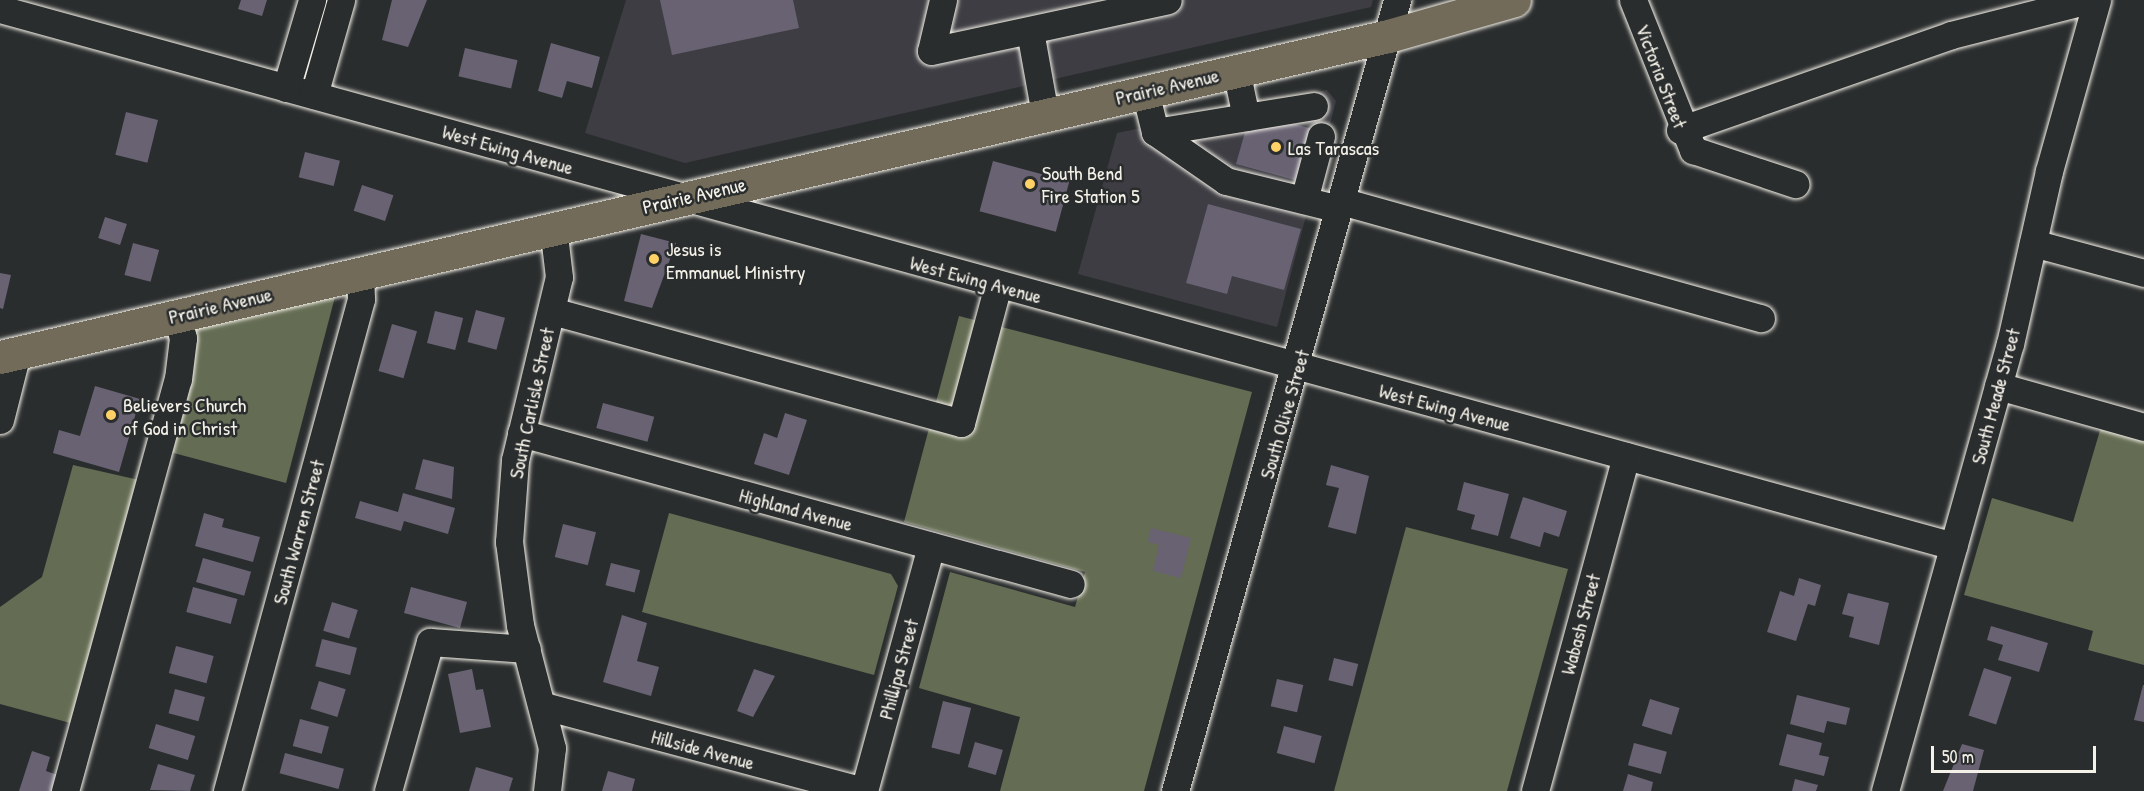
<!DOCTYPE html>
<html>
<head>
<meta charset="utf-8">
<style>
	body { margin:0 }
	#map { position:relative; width:2144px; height:791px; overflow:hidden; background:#2a2d2e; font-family:"Patrick Hand",sans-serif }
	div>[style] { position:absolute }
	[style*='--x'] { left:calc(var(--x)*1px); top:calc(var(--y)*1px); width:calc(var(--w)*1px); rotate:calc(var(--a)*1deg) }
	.built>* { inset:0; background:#3d3d43 }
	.green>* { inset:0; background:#646c53 }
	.building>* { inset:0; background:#686273; transform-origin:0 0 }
	.roads { filter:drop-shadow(0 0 2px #f4f1e8) drop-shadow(0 0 2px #f4f1e8) }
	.minor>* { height:27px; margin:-13.5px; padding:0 13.5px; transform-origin:13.5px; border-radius:13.5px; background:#2a2d2e }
	.major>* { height:33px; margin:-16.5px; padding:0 16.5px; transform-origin:16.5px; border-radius:16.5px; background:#736b5a }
	.dots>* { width:16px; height:16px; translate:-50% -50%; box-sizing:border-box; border:3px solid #2a2d2e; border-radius:50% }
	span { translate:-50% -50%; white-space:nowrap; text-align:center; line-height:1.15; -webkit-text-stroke:5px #2a2d2e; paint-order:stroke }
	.street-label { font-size:20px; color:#f4f1e8 }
	.poi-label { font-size:20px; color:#f4f1e8 }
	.left { translate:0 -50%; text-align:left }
	.scale { position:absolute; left:1931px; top:746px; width:165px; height:27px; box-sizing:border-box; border:3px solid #f4f1e8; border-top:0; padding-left:8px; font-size:18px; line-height:21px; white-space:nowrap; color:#f4f1e8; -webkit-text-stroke:4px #2a2d2e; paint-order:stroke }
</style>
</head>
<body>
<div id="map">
	<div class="built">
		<div style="clip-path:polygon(626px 0,1373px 0,1371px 7px,685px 163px,585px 133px)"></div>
		<div style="clip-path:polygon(1327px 90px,1336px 101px,1277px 327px,1078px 274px,1117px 133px)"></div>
	</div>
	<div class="green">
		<div style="clip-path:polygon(336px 293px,286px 483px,170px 452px,195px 329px)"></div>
		<div style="clip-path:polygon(959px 316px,1252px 392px,1144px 791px,1000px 791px,1020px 717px,919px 688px,950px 572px,1075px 607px,1085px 572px,904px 522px)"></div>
		<div style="clip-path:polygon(2101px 427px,2144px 438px,2144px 665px,2088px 650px,2093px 631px,1964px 595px,1992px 498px,2073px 522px)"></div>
		<div style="clip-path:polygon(73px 465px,139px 480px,74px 724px,0 704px,0 607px,42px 577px)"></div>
		<div style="clip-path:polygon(669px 513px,891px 574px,898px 586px,874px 675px,642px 612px)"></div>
		<div style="clip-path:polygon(1406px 527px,1568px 569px,1507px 791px,1334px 791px)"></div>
	</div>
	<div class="building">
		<div style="clip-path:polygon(241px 0,267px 0,262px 16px,238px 9px)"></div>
		<div style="clip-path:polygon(392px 0,427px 0,408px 47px,382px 40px)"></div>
		<div style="clip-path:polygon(660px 0,793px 0,799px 28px,672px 55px)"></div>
		<div style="clip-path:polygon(551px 43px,600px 57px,592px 88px,567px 81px,562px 98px,538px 91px)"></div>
		<div style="left:465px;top:48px;width:54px;height:29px;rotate:13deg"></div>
		<div style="left:126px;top:112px;width:33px;height:44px;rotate:14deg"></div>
		<div style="clip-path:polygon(1276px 119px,1316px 130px,1302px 182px,1236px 164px,1247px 125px)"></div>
		<div style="left:305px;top:152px;width:36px;height:26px;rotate:14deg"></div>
		<div style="left:993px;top:161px;width:79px;height:52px;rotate:15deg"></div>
		<div style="left:362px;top:185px;width:33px;height:27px;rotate:18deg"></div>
		<div style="clip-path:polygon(1208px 204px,1301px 229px,1284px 290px,1232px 276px,1227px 294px,1186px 283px)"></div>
		<div style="left:105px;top:217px;width:23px;height:22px;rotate:18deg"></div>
		<div style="clip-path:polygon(641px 234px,676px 243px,652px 308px,624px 301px)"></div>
		<div style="left:133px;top:243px;width:27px;height:33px;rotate:15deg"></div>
		<div style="clip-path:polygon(0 273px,11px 275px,3px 309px,0 308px)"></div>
		<div style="left:476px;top:310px;width:30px;height:33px;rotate:15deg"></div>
		<div style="left:435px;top:311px;width:29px;height:33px;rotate:14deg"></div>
		<div style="left:392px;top:324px;width:26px;height:49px;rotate:16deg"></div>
		<div style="clip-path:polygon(95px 386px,140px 399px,119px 472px,53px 453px,59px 430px,80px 436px)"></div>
		<div style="left:603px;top:403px;width:53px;height:26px;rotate:15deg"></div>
		<div style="clip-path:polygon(785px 413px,807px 420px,789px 475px,754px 464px,764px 433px,777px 438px)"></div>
		<div style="clip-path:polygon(423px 459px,454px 467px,452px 499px,415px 489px)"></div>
		<div style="clip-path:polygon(1331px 465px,1369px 476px,1356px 534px,1328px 527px,1339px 488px,1326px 485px)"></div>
		<div style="clip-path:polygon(1464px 482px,1509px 494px,1498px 536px,1471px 529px,1475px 515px,1457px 510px)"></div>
		<div style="clip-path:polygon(403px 493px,455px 508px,448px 534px,404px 521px,401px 531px,355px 518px,360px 501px,398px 512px)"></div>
		<div style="clip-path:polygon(1523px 497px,1567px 511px,1559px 537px,1544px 532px,1540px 547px,1510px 538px)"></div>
		<div style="clip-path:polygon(204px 513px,224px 519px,222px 527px,260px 537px,253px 562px,195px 546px)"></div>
		<div style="left:563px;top:524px;width:34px;height:34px;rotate:14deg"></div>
		<div style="clip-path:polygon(1151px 528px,1191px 538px,1181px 578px,1153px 571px,1159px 545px,1148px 542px)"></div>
		<div style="left:203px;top:558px;width:50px;height:25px;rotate:16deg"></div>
		<div style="left:611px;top:563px;width:30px;height:23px;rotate:14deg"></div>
		<div style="clip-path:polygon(1799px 578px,1821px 585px,1815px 606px,1808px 604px,1796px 641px,1767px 632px,1780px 591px,1794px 596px)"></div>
		<div style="left:193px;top:587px;width:46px;height:26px;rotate:15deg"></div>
		<div style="left:411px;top:587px;width:58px;height:27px;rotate:15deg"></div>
		<div style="clip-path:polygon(1848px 593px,1889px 603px,1879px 645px,1849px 637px,1854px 617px,1842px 614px)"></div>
		<div style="left:332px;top:602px;width:27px;height:30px;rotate:17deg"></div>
		<div style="clip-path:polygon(622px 615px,647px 623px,637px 661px,659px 667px,651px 696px,603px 682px)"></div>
		<div style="clip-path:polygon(1991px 626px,2048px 643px,2039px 672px,1998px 660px,2003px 645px,1987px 640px)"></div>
		<div style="left:322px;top:639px;width:36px;height:28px;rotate:14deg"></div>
		<div style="left:176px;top:646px;width:39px;height:28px;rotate:15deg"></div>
		<div style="left:1334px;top:658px;width:25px;height:23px;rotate:14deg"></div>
		<div style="left:1984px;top:668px;width:29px;height:50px;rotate:18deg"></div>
		<div style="clip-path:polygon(472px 669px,476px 690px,483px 689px,491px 727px,460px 733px,448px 674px)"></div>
		<div style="clip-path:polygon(754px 669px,775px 676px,753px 717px,737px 711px)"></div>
		<div style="left:1277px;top:679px;width:27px;height:28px;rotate:13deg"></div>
		<div style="left:319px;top:681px;width:28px;height:29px;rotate:17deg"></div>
		<div style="clip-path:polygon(2143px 685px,2144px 685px,2144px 722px,2134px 720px)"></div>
		<div style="left:175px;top:689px;width:31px;height:25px;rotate:15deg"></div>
		<div style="clip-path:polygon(1797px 695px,1850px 708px,1846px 725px,1827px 721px,1824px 733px,1790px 724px)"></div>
		<div style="left:1650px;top:699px;width:31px;height:28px;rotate:17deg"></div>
		<div style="left:943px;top:701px;width:29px;height:48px;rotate:14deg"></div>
		<div style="left:300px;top:719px;width:30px;height:28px;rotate:15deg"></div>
		<div style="left:156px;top:724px;width:41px;height:25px;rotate:17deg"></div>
		<div style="left:1284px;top:726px;width:39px;height:28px;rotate:15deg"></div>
		<div style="clip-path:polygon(1787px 734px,1822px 743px,1819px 755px,1829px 757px,1824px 776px,1779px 765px)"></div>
		<div style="left:975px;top:742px;width:29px;height:26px;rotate:16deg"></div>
		<div style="left:1634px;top:743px;width:34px;height:23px;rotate:15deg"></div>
		<div style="clip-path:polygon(1962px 744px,1984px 750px,1973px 791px,1943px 791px)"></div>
		<div style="clip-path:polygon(32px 751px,50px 757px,46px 771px,66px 778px,62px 791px,19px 791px)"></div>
		<div style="left:285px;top:753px;width:61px;height:21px;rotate:15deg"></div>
		<div style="clip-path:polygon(158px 764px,195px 775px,190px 791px,150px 790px)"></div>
		<div style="clip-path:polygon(476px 767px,513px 778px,509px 791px,469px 791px)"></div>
		<div style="clip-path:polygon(608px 771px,635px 779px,632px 791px,602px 791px)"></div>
		<div style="clip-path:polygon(1628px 774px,1653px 782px,1651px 791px,1623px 791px)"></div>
		<div style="clip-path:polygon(1795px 779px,1818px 785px,1816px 791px,1792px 791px)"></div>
	</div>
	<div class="roads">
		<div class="minor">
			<div style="--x:943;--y:0;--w:52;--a:103.2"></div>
			<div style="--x:931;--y:51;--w:242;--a:-12.1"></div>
			<div style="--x:1633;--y:0;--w:162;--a:68.2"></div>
			<div style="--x:1693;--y:150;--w:108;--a:18.4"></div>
			<div style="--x:0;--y:9;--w:2026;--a:15.37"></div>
			<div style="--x:1030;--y:31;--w:84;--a:79.8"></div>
			<div style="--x:1236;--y:70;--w:48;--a:78"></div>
			<div style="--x:286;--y:88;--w:92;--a:-73.5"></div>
			<div style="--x:1145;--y:91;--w:42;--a:76.3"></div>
			<div style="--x:1155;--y:132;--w:86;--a:34.6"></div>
			<div style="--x:1226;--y:181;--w:116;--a:13.9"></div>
			<div style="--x:314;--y:95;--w:99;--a:-74.1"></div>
			<div style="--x:1680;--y:130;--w:287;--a:-19.3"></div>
			<div style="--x:1951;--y:35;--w:141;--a:-14.3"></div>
			<div style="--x:1155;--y:132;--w:161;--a:-9.3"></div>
			<div style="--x:1304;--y:200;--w:66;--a:-75.1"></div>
			<div style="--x:1341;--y:201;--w:436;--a:15.6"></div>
			<div style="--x:2033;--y:243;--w:115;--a:15.1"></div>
			<div style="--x:552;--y:311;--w:424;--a:15.3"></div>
			<div style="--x:961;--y:423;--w:143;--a:-75"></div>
			<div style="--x:1998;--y:386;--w:152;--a:15.7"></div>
			<div style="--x:0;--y:420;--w:69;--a:-75.8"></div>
			<div style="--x:521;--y:433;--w:570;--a:15.35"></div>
			<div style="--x:544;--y:706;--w:330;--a:14.9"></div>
			<div style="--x:65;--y:791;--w:427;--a:-74.7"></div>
			<div style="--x:178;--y:379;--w:41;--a:-83"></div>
			<div style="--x:183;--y:338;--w:24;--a:-105"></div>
			<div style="--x:227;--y:791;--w:510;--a:-74.76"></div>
			<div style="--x:361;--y:299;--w:27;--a:-92"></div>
			<div style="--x:388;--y:791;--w:155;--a:-74.3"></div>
			<div style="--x:430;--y:642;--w:97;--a:4.1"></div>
			<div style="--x:547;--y:791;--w:43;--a:-83.4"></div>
			<div style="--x:552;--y:748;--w:127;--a:-104.6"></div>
			<div style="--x:520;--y:625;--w:84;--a:-97.5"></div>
			<div style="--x:509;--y:542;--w:82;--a:-85.8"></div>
			<div style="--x:515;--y:460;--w:188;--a:-76.5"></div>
			<div style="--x:559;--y:277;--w:50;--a:-96.8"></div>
			<div style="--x:864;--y:791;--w:254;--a:-74.7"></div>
			<div style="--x:1175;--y:791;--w:822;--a:-74.32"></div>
			<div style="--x:1535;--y:791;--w:347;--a:-74.8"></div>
			<div style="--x:1885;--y:791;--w:464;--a:-74.4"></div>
			<div style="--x:2010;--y:344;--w:177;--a:-77.3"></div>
			<div style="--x:2049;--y:171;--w:178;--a:-74.3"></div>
		</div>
		<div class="major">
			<div style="--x:0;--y:357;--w:1425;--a:-13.02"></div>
			<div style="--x:1388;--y:36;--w:131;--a:-15.9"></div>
		</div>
	</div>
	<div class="dots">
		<div style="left:1276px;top:147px;background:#ffd166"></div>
		<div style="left:1030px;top:184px;background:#ffd166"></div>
		<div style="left:654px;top:259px;background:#ffd166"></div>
		<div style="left:111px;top:415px;background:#ffd166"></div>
	</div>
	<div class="street-label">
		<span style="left:1662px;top:76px;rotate:69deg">Victoria Street</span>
		<span style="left:1167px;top:86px;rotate:-13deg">Prairie Avenue</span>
		<span style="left:508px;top:149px;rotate:16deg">West Ewing Avenue</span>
		<span style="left:694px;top:195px;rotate:-13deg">Prairie Avenue</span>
		<span style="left:976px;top:279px;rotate:15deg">West Ewing Avenue</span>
		<span style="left:220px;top:305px;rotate:-13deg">Prairie Avenue</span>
		<span style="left:1995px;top:396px;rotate:-75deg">South Meade Street</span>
		<span style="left:531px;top:403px;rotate:-78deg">South Carlisle Street</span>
		<span style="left:1445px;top:407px;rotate:15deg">West Ewing Avenue</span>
		<span style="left:1284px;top:414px;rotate:-74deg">South Olive Street</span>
		<span style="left:796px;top:509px;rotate:15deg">Highland Avenue</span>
		<span style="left:298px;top:532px;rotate:-75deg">South Warren Street</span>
		<span style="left:1580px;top:624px;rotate:-75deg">Wabash Street</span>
		<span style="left:898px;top:669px;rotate:-75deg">Phillipa Street</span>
		<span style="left:703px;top:749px;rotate:15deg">Hillside Avenue</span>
	</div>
	<div class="poi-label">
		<span class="left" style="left:1288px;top:147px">Las Tarascas</span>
		<span class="left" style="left:1042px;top:184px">South Bend<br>Fire Station 5</span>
		<span class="left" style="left:666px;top:260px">Jesus is<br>Emmanuel Ministry</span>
		<span class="left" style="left:123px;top:416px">Believers Church<br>of God in Christ</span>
	</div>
	<div class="scale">50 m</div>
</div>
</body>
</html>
